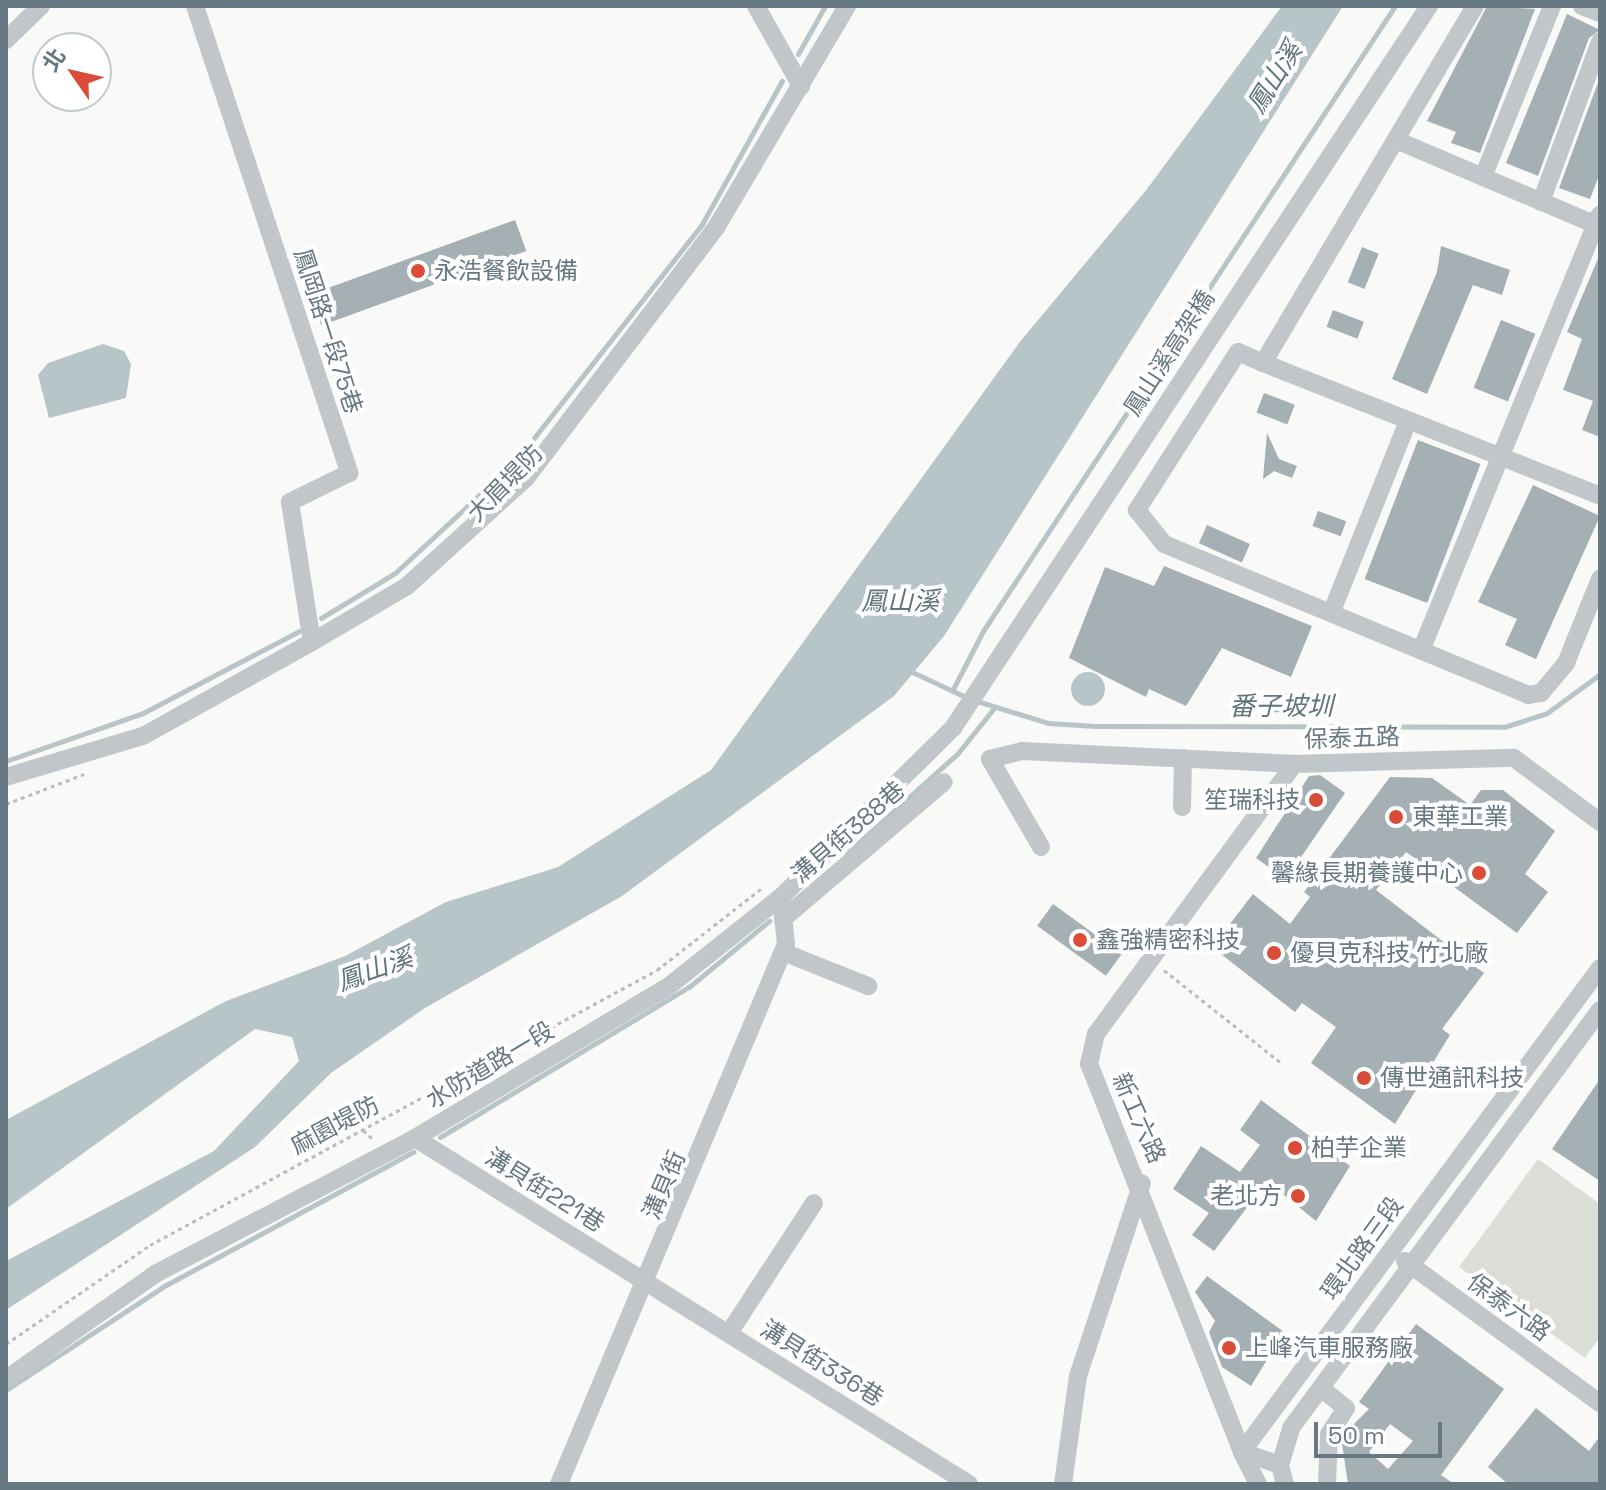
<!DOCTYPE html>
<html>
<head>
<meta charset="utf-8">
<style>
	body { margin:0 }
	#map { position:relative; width:1606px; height:1490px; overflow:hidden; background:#f9f9f7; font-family:"Space Grotesk","Noto Sans TC",sans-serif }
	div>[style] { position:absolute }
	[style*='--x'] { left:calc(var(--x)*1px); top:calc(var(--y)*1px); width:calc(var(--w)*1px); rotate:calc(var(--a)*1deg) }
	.green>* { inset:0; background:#daded7 }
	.water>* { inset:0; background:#b8c5c8 }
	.round { border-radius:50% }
	.stream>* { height:5px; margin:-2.5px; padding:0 2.5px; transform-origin:2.5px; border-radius:2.5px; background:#b8c5c8 }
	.building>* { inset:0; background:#a5b0b4; transform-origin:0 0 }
	.path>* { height:3px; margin-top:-1.5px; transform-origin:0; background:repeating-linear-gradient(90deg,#b9bdbf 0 4px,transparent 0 8px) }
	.minor>* { height:18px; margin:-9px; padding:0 9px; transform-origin:9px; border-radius:9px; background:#c0c6c9 }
	.dots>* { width:22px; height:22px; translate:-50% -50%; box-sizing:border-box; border:4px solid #fff; border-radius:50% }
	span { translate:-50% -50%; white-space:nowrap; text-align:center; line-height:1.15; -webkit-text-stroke:8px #fff; paint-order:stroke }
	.poi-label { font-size:24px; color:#667881 }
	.left { translate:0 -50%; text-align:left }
	.right { translate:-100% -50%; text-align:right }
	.street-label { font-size:24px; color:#667881 }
	.water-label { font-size:26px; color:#60767a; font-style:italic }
	.frame { position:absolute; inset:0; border:8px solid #667881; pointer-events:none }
	.north { position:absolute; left:32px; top:32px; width:80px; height:80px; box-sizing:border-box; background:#fff; border:2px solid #c2c9cd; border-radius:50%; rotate:304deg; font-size:22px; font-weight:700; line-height:32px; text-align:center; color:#667881 }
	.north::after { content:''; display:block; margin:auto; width:28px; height:36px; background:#da4c37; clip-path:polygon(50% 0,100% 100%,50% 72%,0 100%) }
	.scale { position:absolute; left:1314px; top:1422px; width:128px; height:36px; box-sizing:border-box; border:4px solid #667881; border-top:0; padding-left:10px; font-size:24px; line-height:28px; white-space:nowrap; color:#667881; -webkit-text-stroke:6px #fff; paint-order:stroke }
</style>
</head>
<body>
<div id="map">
	<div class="green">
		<div style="clip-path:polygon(1538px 1159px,1600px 1204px,1600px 1337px,1585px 1358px,1459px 1267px)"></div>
	</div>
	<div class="water">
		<div style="clip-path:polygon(1282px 6px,1343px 6px,944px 636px,894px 696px,622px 896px,425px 1008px,331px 1073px,255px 1147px,6px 1310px,6px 1261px,214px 1151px,299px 1061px,292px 1037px,255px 1029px,6px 1209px,6px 1120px,226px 1001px,345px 956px,446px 902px,558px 867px,711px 770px,1019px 343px,1147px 189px)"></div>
		<div style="clip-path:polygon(103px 344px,124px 351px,131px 364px,126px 398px,49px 418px,38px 375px,48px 363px)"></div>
		<div class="round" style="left:1071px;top:672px;width:34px;height:34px"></div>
	</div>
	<div class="stream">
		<div style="--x:798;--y:54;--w:55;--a:-60.6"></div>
		<div style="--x:321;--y:618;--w:87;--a:-31.3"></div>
		<div style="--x:395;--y:573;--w:163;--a:-42.8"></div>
		<div style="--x:515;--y:462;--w:303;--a:-51.8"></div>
		<div style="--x:702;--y:224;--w:164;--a:-60.8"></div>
		<div style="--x:908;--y:670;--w:66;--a:25"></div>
		<div style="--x:952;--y:691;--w:68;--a:-62.7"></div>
		<div style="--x:983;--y:631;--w:749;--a:-56.61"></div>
		<div style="--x:977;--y:701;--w:74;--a:17.2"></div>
		<div style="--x:1048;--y:723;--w:47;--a:3.7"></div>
		<div style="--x:1095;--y:726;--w:409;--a:0.1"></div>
		<div style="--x:1504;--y:727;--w:45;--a:-18"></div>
		<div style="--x:1547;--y:713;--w:66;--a:-36.3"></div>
		<div style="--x:6;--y:761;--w:145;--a:-19.3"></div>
		<div style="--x:143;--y:713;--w:176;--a:-27.7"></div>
		<div style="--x:847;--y:853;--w:149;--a:-42"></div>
		<div style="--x:958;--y:753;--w:58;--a:-51.3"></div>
		<div style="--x:440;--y:1137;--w:291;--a:-31.1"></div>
		<div style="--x:689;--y:987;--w:104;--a:-39.5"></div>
		<div style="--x:6;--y:1390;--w:191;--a:-33.3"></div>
		<div style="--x:166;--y:1285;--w:281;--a:-28.3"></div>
	</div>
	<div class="building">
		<div style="clip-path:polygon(1487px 6px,1535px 9px,1480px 153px,1451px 143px,1456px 132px,1427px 121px)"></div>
		<div style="clip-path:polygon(1567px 14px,1600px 30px,1589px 38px,1538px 176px,1506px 163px)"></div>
		<div style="clip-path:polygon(1600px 77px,1600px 173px,1590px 199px,1559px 188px)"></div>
		<div style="left:515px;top:220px;width:33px;height:218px;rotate:70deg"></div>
		<div style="clip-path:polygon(1441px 246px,1510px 270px,1502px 295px,1473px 285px,1427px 394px,1392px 379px,1437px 272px)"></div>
		<div style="left:1362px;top:247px;width:18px;height:38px;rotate:22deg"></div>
		<div style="clip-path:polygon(1600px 254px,1600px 437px,1582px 430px,1593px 401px,1563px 390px,1582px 339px,1567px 332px)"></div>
		<div style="left:1333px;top:310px;width:33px;height:18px;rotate:21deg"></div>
		<div style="left:1501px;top:320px;width:37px;height:73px;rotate:22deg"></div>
		<div style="left:1264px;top:393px;width:33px;height:21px;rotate:21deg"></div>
		<div style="clip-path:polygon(1267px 433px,1279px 459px,1297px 466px,1292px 478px,1274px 471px,1263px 479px)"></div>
		<div style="left:1418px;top:440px;width:67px;height:149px;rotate:21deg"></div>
		<div style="clip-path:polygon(1533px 485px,1600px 516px,1536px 659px,1505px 645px,1517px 619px,1478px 602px)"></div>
		<div style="left:1318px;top:511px;width:30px;height:16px;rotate:20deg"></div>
		<div style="left:1207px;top:525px;width:47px;height:20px;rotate:24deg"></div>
		<div style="clip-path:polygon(1164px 566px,1312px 626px,1291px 677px,1222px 648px,1186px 706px,1149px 689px,1146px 697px,1069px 658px,1105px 567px,1154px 586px)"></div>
		<div style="left:1268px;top:693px;width:68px;height:19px;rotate:2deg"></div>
		<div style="clip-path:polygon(1320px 775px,1345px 793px,1286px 879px,1256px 858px,1309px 776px)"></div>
		<div style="clip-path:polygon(1390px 777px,1432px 778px,1470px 805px,1481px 790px,1503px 790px,1555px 831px,1525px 874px,1548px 892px,1517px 933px,1406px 852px,1376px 890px,1484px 973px,1442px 1029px,1450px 1035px,1395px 1124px,1311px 1063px,1336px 1027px,1302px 1003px,1295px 1012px,1212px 947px,1253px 894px,1290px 924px,1310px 897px,1304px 892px)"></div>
		<div style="left:1053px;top:904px;width:85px;height:27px;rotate:36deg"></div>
		<div style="clip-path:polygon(1600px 1079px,1600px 1181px,1552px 1149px)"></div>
		<div style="clip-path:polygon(1261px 1100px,1350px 1166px,1316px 1221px,1267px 1181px,1214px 1251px,1192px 1235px,1209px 1213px,1173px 1189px,1201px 1146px,1240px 1172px,1260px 1145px,1240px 1130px)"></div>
		<div style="clip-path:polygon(1207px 1276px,1284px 1332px,1251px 1386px,1222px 1367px,1209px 1332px,1215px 1321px,1195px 1292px)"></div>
		<div style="clip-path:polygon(evenodd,1416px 1324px,1504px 1389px,1441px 1475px,1454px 1484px,1348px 1484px,1341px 1437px,1369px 1409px,1359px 1402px,1416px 1324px,1390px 1424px,1413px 1441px,1388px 1469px,1369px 1452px,1390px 1424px)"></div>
		<div style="clip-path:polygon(1536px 1408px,1589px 1451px,1600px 1436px,1600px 1484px,1508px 1484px,1488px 1467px)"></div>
	</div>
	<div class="path">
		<div style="--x:6;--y:804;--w:84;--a:-21"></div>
		<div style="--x:1164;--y:970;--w:148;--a:38.4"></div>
		<div style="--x:363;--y:1130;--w:15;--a:42"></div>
		<div style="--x:6;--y:1344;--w:175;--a:-34.5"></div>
		<div style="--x:150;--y:1245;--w:577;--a:-28.48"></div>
		<div style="--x:657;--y:970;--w:133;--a:-38"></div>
	</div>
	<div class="minor">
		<div style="--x:195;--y:6;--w:492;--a:71.7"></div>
		<div style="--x:349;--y:473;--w:66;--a:153.8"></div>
		<div style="--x:290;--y:502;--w:142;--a:81.1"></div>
		<div style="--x:756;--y:6;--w:92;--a:60.6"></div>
		<div style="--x:1475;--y:6;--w:415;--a:120.7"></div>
		<div style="--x:1263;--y:363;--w:27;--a:-156"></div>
		<div style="--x:1238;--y:352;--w:188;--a:122.6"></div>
		<div style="--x:1137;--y:510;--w:43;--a:51.5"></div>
		<div style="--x:1164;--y:544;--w:394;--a:22.5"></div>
		<div style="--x:1528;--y:695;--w:13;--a:-9"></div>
		<div style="--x:1541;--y:693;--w:39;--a:-50"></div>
		<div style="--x:1566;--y:663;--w:91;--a:-68"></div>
		<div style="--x:1582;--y:6;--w:19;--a:21"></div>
		<div style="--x:6;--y:40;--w:49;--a:-44.2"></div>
		<div style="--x:1396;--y:140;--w:217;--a:23"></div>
		<div style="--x:1483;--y:177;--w:184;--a:-68"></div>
		<div style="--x:1541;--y:202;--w:171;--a:-69.8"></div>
		<div style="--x:1263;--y:363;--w:362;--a:21.5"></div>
		<div style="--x:1332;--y:611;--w:205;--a:-68.2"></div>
		<div style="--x:1422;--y:648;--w:468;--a:-67.7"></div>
		<div style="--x:6;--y:777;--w:143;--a:-16.7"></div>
		<div style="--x:143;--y:736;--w:193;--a:-29.1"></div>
		<div style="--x:312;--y:642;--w:110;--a:-30.5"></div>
		<div style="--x:407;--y:586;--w:161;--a:-42.2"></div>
		<div style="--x:526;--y:478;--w:316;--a:-52.8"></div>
		<div style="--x:717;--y:226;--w:256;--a:-59.4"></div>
		<div style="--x:1182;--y:807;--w:49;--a:-88.8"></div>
		<div style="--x:1041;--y:847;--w:102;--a:-120.1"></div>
		<div style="--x:990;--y:759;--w:33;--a:-14"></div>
		<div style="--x:1022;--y:751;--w:272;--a:2.7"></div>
		<div style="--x:1294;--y:764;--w:220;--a:-1.6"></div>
		<div style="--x:1514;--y:758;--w:107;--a:36.7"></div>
		<div style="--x:783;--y:919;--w:211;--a:-40.4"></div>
		<div style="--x:783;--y:952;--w:92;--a:21.8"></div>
		<div style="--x:415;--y:1138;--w:653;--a:31.99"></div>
		<div style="--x:1405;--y:1261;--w:241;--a:36.1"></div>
		<div style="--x:729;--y:1333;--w:155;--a:-56.8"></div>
		<div style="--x:6;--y:1379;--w:184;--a:-35.1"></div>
		<div style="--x:157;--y:1273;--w:291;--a:-27.6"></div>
		<div style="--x:415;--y:1138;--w:296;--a:-30.9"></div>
		<div style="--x:669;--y:986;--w:143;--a:-38.5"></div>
		<div style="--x:781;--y:897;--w:241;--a:-44.5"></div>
		<div style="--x:953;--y:728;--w:865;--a:-56.6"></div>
		<div style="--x:1321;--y:1388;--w:32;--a:39"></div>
		<div style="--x:1346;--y:1408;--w:31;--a:123"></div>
		<div style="--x:1329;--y:1434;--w:50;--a:92.3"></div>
		<div style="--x:1280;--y:1465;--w:40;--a:-161.1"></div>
		<div style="--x:1242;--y:1452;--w:417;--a:-111.5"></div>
		<div style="--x:1089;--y:1064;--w:31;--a:-77"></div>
		<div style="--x:1096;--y:1034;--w:335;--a:-53.7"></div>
		<div style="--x:559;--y:1484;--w:586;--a:-67.2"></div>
		<div style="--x:786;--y:944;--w:47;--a:-96.1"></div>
		<div style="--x:1063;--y:1484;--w:109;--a:-82.1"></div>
		<div style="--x:1078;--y:1376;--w:203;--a:-71.7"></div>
		<div style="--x:1258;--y:1484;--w:36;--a:-117"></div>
		<div style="--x:1242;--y:1452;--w:602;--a:-53.51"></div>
		<div style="--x:1285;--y:1484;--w:20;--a:-105"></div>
		<div style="--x:1280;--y:1465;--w:39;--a:-73"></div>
		<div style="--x:1291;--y:1428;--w:520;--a:-53.53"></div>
	</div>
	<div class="dots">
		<div style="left:418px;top:271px;background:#da4c37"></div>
		<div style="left:1316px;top:800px;background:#da4c37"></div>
		<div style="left:1396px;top:817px;background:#da4c37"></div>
		<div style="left:1479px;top:873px;background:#da4c37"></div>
		<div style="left:1080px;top:940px;background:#da4c37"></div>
		<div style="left:1274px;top:953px;background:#da4c37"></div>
		<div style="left:1364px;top:1078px;background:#da4c37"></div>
		<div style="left:1295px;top:1148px;background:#da4c37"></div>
		<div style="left:1298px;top:1196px;background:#da4c37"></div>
		<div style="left:1229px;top:1348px;background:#da4c37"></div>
	</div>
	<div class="poi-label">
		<span class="left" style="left:434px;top:271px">永浩餐飲設備</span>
		<span class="right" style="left:1300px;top:800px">笙瑞科技</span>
		<span class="left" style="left:1412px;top:817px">東華工業</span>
		<span class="right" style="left:1463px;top:873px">馨緣長期養護中心</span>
		<span class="left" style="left:1096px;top:940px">鑫強精密科技</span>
		<span class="left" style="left:1290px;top:953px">優貝克科技 竹北廠</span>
		<span class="left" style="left:1380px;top:1078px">傳世通訊科技</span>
		<span class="left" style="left:1311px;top:1148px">柏芋企業</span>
		<span class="right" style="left:1282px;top:1196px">老北方</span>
		<span class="left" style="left:1245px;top:1348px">上峰汽車服務廠</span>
	</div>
	<div class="street-label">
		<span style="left:328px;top:331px;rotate:72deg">鳳岡路一段75巷</span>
		<span style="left:1169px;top:353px;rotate:-57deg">鳳山溪高架橋</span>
		<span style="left:505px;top:483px;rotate:-46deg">大眉堤防</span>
		<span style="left:1352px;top:738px;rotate:-2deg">保泰五路</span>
		<span style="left:848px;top:832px;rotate:-41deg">溝貝街388巷</span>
		<span style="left:490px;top:1065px;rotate:-31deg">水防道路一段</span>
		<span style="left:1139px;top:1118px;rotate:66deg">新工六路</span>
		<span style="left:335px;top:1125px;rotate:-28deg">麻園堤防</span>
		<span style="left:664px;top:1185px;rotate:-67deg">溝貝街</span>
		<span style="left:545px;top:1190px;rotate:32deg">溝貝街221巷</span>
		<span style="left:1362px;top:1248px;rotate:-54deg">環北路三段</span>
		<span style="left:1509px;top:1307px;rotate:36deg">保泰六路</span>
		<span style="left:822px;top:1363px;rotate:32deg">溝貝街336巷</span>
	</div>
	<div class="water-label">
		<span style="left:1275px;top:78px;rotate:-58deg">鳳山溪</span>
		<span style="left:900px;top:602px">鳳山溪</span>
		<span style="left:1281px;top:707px">番子坡圳</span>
		<span style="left:375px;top:970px;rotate:-20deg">鳳山溪</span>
	</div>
	<div class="frame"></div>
	<div class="north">北</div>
	<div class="scale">50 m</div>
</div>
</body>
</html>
